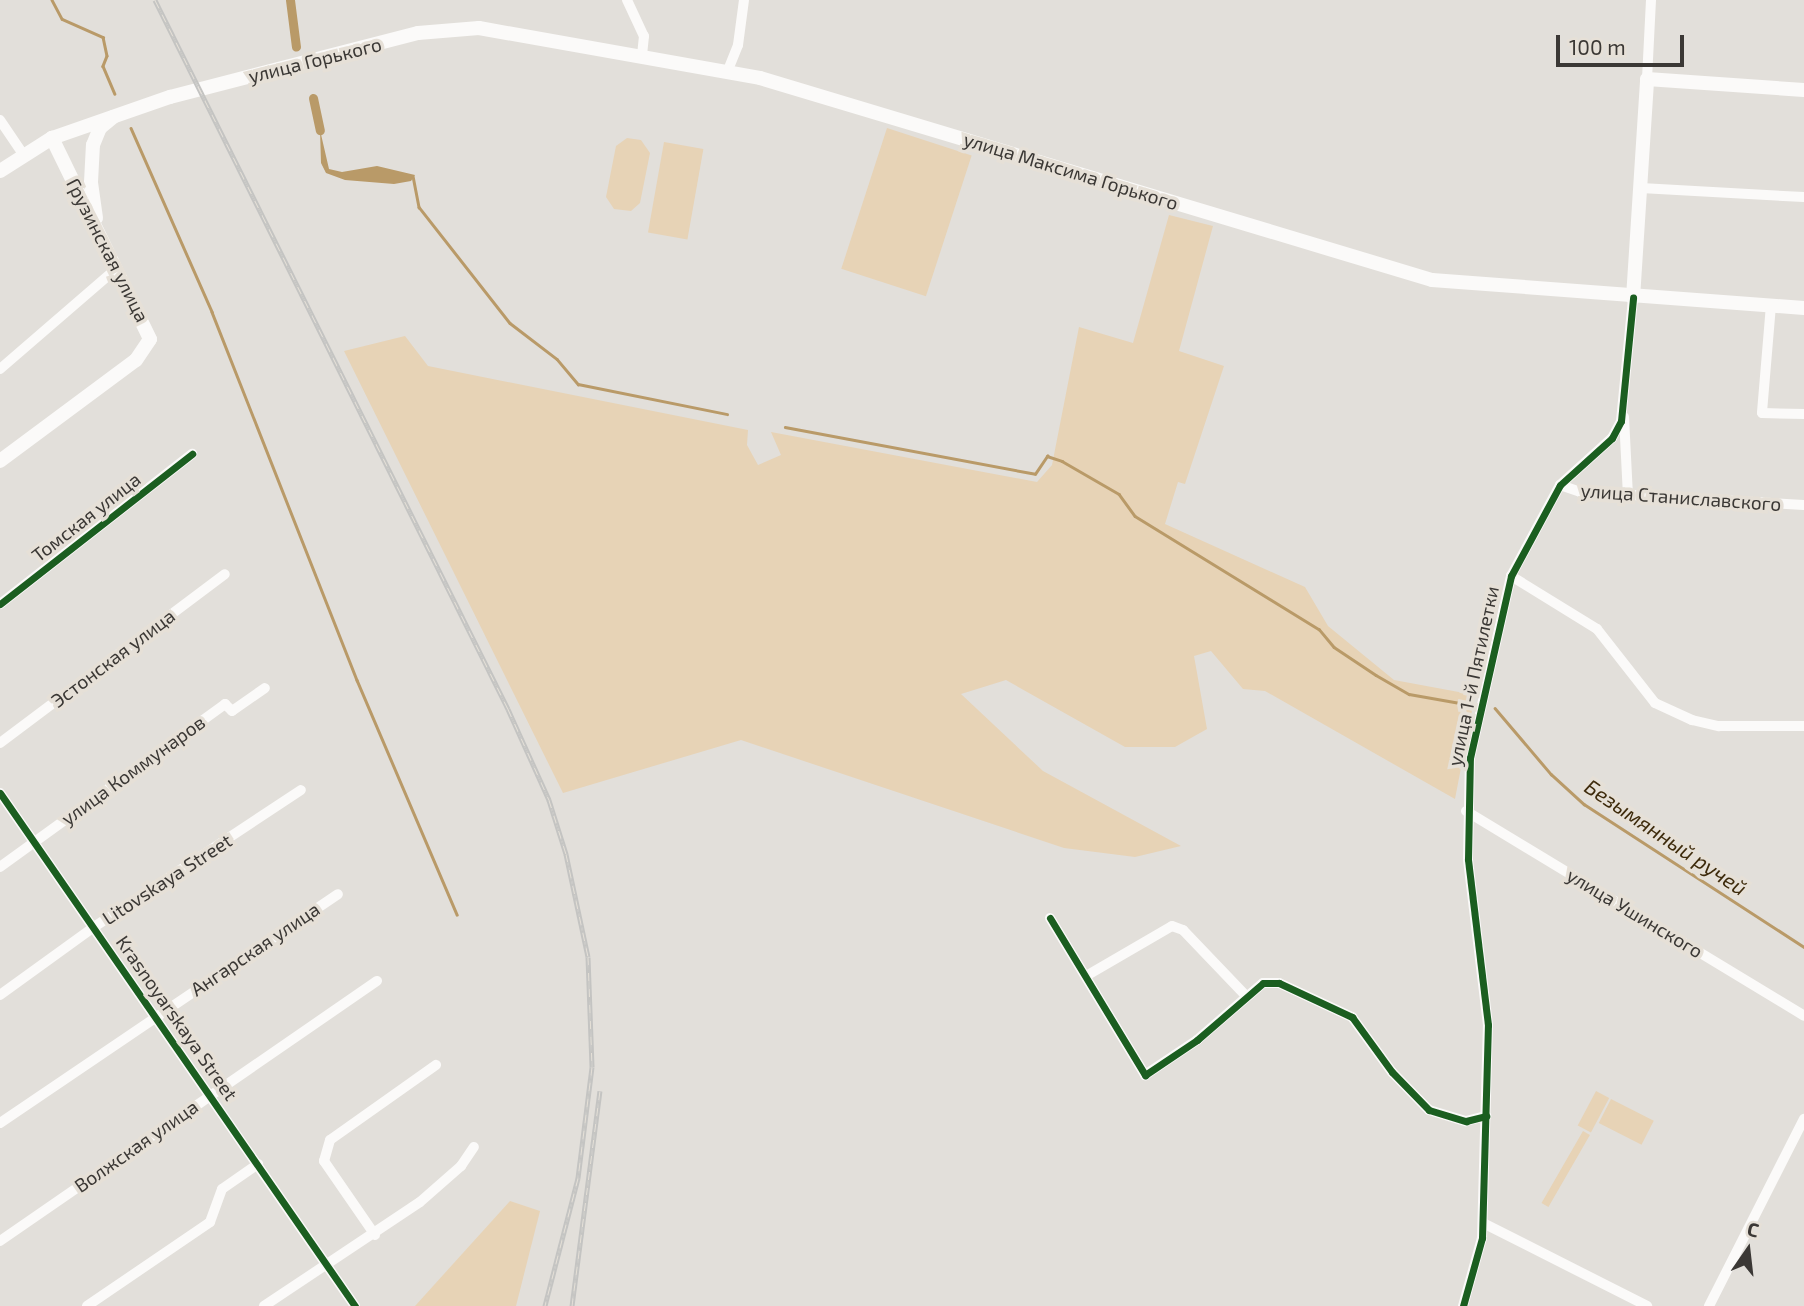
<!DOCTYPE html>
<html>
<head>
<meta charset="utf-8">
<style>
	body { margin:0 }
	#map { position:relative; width:1804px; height:1306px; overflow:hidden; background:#e2dfda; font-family:"Exo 2",sans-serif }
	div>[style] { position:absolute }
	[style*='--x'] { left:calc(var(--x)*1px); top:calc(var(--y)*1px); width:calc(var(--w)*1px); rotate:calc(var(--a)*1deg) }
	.green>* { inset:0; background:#e7d3b6; transform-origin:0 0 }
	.water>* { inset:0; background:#b99a68 }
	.stream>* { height:2.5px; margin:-1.25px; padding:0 1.25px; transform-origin:1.25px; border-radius:1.25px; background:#b99a68 }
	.canal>* { height:9px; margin:-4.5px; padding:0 4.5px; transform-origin:4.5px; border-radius:4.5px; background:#b99a68 }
	.minor>* { height:10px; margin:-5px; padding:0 5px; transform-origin:5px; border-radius:5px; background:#fbfaf9 }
	.major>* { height:14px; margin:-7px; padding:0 7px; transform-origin:7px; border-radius:7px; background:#fbfaf9 }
	.rail>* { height:5px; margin-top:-2.5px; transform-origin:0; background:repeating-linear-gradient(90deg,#e6e0d7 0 8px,#c4c4c2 0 16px); box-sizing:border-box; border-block:2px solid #c4c4c2 }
	.cycleway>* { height:7px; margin:-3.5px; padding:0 3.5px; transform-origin:3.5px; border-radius:3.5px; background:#1b5e20 }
	span { translate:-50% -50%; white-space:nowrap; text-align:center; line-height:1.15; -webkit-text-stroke:7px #e6e0d7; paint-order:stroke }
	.street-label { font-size:19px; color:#3b3835 }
	.water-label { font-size:21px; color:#3e2b0c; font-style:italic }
	.north { position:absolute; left:1713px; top:1215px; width:70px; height:70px; -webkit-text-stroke:5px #e6e0d7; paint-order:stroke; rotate:14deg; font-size:19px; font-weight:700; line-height:28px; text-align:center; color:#3b3835 }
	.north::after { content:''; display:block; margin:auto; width:24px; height:32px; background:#3b3835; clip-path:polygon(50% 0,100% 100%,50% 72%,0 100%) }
	.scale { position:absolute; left:1556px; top:35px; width:128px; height:32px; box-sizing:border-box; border:4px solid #3b3835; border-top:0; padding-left:9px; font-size:21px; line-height:24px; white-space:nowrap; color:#3b3835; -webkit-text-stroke:5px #e6e0d7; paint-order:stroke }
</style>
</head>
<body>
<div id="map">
	<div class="green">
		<div style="left:887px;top:128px;width:89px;height:148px;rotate:18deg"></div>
		<div style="clip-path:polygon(627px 138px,641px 140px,650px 153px,640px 203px,631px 211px,614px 209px,606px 197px,616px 146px)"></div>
		<div style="left:664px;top:142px;width:40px;height:92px;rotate:10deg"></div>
		<div style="clip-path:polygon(1169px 215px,1213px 226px,1179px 351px,1224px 366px,1185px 484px,1178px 482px,1165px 524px,1305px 587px,1328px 626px,1394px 680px,1475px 695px,1455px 799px,1265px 691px,1243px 689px,1211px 651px,1194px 656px,1207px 729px,1175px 747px,1125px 747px,1006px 680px,961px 694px,1043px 771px,1181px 846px,1135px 857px,1064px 848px,741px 740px,563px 793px,344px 351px,405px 336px,428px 366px,748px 430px,747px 445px,758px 465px,781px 455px,771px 432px,1037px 482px,1052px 465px,1079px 327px,1133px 343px)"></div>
		<div style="left:1596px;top:1091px;width:15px;height:39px;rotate:28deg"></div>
		<div style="left:1611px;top:1099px;width:48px;height:27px;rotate:27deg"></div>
		<div style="left:1583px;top:1131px;width:8px;height:83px;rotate:30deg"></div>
		<div style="clip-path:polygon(510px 1201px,540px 1211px,516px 1306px,415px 1306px)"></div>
	</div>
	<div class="water">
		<div style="clip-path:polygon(320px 130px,329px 169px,342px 172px,377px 166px,415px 175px,411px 181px,394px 184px,345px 180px,326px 173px,321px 163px)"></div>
	</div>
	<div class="stream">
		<div style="--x:52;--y:0;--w:21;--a:62"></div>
		<div style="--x:62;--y:19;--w:45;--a:23.7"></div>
		<div style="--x:103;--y:37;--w:19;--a:78"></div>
		<div style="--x:107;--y:56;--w:11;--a:112"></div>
		<div style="--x:103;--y:66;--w:30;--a:67"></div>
		<div style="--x:131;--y:128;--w:201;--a:66.2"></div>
		<div style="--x:212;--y:312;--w:396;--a:68.5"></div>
		<div style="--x:357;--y:680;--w:255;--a:66.9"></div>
		<div style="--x:413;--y:176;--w:32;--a:79"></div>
		<div style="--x:419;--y:207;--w:147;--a:51.9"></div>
		<div style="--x:510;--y:323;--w:59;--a:37.5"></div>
		<div style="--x:557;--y:359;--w:33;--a:50"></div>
		<div style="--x:578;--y:384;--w:152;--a:11.4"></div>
		<div style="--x:785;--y:427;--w:254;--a:10.6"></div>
		<div style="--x:1035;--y:474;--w:22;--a:-56"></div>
		<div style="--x:1047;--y:456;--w:16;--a:18"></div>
		<div style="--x:1062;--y:461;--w:66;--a:30.1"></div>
		<div style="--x:1119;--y:494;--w:27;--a:54"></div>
		<div style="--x:1135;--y:516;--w:216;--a:31.6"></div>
		<div style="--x:1319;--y:629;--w:23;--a:50"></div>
		<div style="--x:1334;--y:647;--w:50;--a:33.7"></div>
		<div style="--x:1376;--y:675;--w:38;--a:30"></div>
		<div style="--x:1409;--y:694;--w:57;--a:10.1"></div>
		<div style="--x:1495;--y:708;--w:87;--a:49.7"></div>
		<div style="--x:1551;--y:774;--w:45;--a:42.3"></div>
		<div style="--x:1584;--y:804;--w:262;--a:33"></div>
	</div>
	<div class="canal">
		<div style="--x:290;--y:0;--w:47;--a:82.7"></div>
		<div style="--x:313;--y:98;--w:33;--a:78"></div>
	</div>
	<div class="minor">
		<div style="--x:627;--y:0;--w:40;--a:65"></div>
		<div style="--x:644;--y:36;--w:18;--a:96"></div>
		<div style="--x:728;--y:70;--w:27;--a:-68"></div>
		<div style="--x:738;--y:45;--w:45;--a:-82.4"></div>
		<div style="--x:1647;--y:79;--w:79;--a:-87.1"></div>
		<div style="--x:0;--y:120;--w:41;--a:55.9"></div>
		<div style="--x:1641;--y:188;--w:163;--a:3.2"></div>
		<div style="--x:1771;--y:305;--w:108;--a:94.8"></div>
		<div style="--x:1762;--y:413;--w:42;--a:1.4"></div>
		<div style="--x:0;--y:369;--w:153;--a:-40.8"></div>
		<div style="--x:1624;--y:417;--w:78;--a:87.1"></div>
		<div style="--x:1560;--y:485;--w:21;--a:19"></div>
		<div style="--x:1580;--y:492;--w:224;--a:3.3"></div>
		<div style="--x:1511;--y:576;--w:101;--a:31.6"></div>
		<div style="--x:1597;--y:629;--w:94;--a:51.9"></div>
		<div style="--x:1655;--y:703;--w:41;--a:24.7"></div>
		<div style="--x:1692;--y:720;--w:28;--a:13"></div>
		<div style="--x:1719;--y:726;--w:85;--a:0"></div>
		<div style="--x:0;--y:604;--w:244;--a:-38"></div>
		<div style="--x:0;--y:743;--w:281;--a:-36.9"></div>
		<div style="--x:0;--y:793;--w:624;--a:55.32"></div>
		<div style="--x:1466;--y:811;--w:395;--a:31.2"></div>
		<div style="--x:0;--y:867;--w:278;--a:-35.9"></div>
		<div style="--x:225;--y:704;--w:10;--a:45"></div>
		<div style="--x:232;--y:711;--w:40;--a:-34.9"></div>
		<div style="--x:1050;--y:918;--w:184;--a:58.8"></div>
		<div style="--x:1145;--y:1075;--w:63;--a:-33.9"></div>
		<div style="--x:1197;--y:1040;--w:87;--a:-40.8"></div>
		<div style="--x:1263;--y:983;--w:16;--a:0"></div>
		<div style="--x:1279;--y:983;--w:81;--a:25"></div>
		<div style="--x:1352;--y:1017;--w:68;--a:54"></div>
		<div style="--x:1392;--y:1072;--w:53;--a:45.8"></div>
		<div style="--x:1429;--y:1110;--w:39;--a:17"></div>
		<div style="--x:1466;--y:1121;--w:21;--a:-14"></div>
		<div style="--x:1086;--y:976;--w:99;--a:-30.2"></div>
		<div style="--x:1172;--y:926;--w:12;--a:20"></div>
		<div style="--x:1183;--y:930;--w:91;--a:46.3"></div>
		<div style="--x:0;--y:995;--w:116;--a:-35.9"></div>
		<div style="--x:94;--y:927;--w:248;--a:-33.5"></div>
		<div style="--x:0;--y:1123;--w:408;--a:-34.1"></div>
		<div style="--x:1483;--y:1223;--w:184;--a:26.8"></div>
		<div style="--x:375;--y:1235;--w:90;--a:-124.6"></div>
		<div style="--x:324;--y:1161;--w:22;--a:-74"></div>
		<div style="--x:330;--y:1140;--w:130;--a:-35.3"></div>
		<div style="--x:0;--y:1241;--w:458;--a:-34.6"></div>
		<div style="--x:87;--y:1306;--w:149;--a:-34.3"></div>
		<div style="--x:210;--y:1222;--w:35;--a:-70"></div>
		<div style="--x:222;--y:1189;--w:44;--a:-34.8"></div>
		<div style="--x:264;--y:1306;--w:187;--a:-33.7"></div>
		<div style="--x:420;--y:1202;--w:55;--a:-41.3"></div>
		<div style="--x:461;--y:1166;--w:23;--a:-56"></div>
		<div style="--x:1463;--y:1306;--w:71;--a:-74.4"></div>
		<div style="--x:1482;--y:1238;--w:213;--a:-88.4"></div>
		<div style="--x:1488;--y:1025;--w:167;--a:-96.9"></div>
		<div style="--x:1468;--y:859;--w:101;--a:-88.9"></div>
		<div style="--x:1470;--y:758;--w:187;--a:-77.3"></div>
		<div style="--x:1511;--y:576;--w:103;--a:-61.7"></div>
		<div style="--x:1560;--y:485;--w:70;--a:-42.1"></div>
		<div style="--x:1612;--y:438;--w:19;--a:-62"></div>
		<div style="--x:1621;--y:421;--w:124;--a:-84.4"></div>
		<div style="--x:1709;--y:1306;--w:210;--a:-63.1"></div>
	</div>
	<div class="major">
		<div style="--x:0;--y:171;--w:62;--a:-32.4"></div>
		<div style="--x:52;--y:138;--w:125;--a:-19.2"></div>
		<div style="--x:170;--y:97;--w:256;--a:-14.5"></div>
		<div style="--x:418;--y:33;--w:61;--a:-4.7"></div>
		<div style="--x:479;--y:28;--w:285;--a:10.1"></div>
		<div style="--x:760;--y:78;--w:702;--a:16.73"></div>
		<div style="--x:1432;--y:280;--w:373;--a:4.3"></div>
		<div style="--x:96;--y:218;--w:36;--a:-98"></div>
		<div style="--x:91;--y:182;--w:37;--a:-87"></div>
		<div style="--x:93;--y:145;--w:18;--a:-68"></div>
		<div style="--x:100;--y:128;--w:17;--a:-40"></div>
		<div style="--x:1633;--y:298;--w:219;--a:-86.3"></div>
		<div style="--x:1647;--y:79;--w:157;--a:4"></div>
		<div style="--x:0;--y:461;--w:169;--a:-36.6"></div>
		<div style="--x:136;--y:360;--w:25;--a:-56"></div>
		<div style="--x:150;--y:339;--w:224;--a:-116"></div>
	</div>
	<div class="rail">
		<div style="--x:155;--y:0;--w:792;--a:63.53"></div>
		<div style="--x:508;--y:709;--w:100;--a:65.7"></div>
		<div style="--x:549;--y:800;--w:57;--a:72.5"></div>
		<div style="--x:566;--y:854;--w:105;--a:77.9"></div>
		<div style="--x:588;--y:957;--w:110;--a:87.9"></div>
		<div style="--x:592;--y:1067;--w:112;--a:97.2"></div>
		<div style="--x:578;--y:1178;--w:132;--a:104.5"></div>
		<div style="--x:572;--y:1306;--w:217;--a:-82.6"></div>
	</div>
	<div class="cycleway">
		<div style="--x:0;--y:604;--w:244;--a:-38"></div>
		<div style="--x:0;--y:793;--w:624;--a:55.32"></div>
		<div style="--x:1050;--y:918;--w:184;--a:58.8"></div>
		<div style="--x:1145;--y:1075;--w:63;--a:-33.9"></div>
		<div style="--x:1197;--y:1040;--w:87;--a:-40.8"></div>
		<div style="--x:1263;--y:983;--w:16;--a:0"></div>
		<div style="--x:1279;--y:983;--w:81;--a:25"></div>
		<div style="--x:1352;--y:1017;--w:68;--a:54"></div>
		<div style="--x:1392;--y:1072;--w:53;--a:45.8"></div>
		<div style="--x:1429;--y:1110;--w:39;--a:17"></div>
		<div style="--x:1466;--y:1121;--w:21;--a:-14"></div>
		<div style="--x:1463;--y:1306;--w:71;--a:-74.4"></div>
		<div style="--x:1482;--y:1238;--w:213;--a:-88.4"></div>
		<div style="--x:1488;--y:1025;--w:167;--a:-96.9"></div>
		<div style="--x:1468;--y:859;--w:101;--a:-88.9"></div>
		<div style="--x:1470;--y:758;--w:187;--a:-77.3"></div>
		<div style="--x:1511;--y:576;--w:103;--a:-61.7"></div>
		<div style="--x:1560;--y:485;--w:70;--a:-42.1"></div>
		<div style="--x:1612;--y:438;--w:19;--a:-62"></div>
		<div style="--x:1621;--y:421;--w:124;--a:-84.4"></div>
	</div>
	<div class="street-label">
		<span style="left:315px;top:60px;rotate:-14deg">улица Горького</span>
		<span style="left:1071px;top:171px;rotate:17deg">улица Максима Горького</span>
		<span style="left:108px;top:250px;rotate:63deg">Грузинская улица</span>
		<span style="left:1681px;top:497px;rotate:4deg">улица Станиславского</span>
		<span style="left:86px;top:517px;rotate:-38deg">Томская улица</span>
		<span style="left:113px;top:658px;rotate:-37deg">Эстонская улица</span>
		<span style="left:1473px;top:676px;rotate:-78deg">улица 1-й Пятилетки</span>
		<span style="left:133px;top:770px;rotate:-36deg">улица Коммунаров</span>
		<span style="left:167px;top:879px;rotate:-33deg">Litovskaya Street</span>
		<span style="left:1635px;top:913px;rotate:31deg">улица Ушинского</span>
		<span style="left:255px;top:949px;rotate:-34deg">Ангарская улица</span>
		<span style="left:177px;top:1018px;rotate:55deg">Krasnoyarskaya Street</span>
		<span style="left:136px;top:1146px;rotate:-35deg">Волжская улица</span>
	</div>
	<div class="water-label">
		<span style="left:1666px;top:837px;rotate:34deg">Безымянный ручей</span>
	</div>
	<div class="north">С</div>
	<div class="scale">100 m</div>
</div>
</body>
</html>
